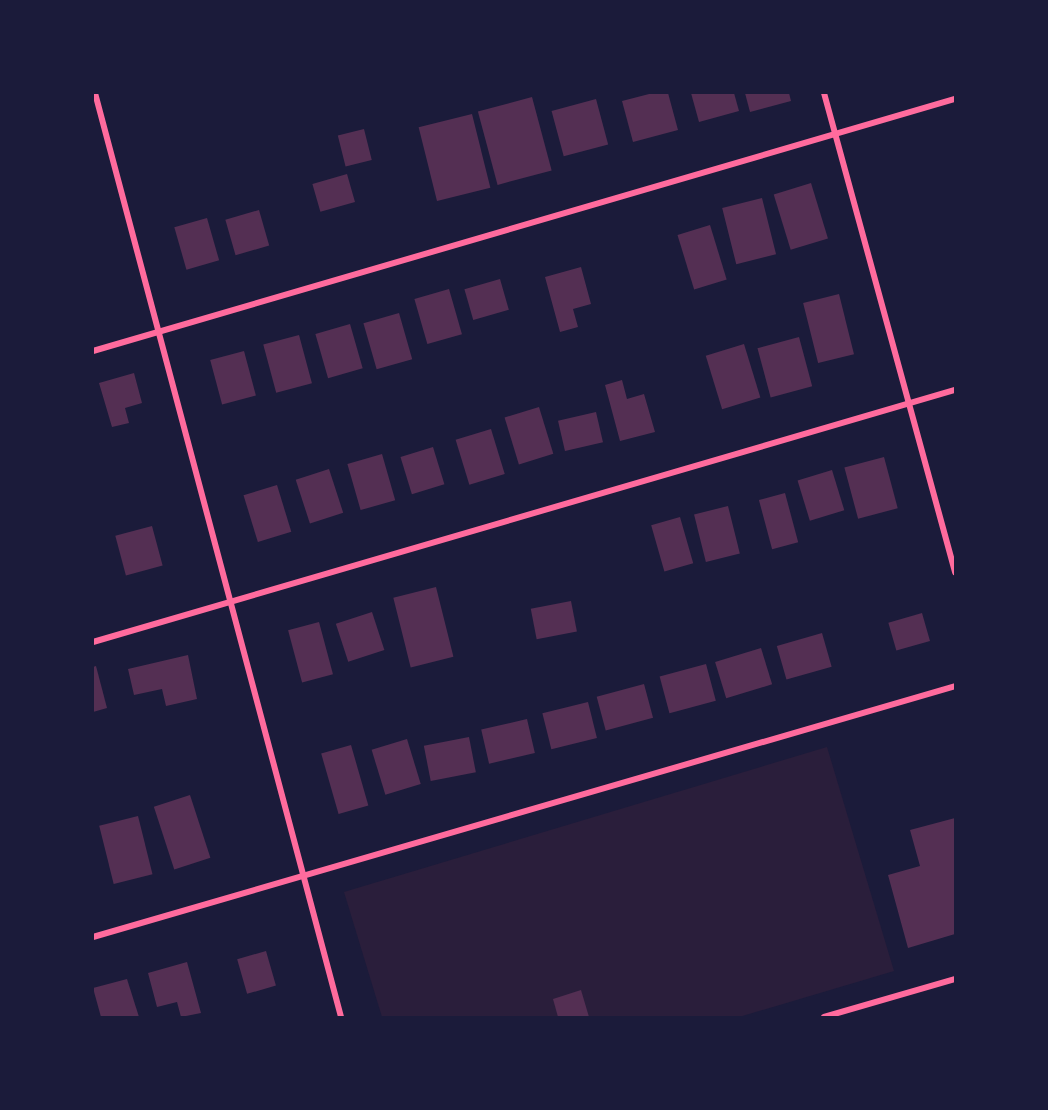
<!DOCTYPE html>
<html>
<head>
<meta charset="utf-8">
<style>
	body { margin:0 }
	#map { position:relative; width:1048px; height:1110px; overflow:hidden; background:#1b1b3a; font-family:"PT Serif",serif }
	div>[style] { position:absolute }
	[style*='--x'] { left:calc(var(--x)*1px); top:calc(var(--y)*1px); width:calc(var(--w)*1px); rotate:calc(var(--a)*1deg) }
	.green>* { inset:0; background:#2a1e3b }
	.building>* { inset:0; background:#542f53; transform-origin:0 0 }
	.minor>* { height:6px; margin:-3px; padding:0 3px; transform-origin:3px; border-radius:3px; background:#ff6b9d }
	span { translate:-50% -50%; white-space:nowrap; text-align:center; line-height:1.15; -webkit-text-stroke:6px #1b1b3a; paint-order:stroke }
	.frame { position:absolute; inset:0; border:94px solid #1b1b3a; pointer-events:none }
</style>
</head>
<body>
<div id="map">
	<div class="green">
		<div style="clip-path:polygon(827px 747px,894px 971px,739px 1017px,382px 1017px,344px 892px)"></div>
	</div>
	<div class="building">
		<div style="clip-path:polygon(653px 93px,668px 93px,678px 130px,633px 142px,622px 101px)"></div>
		<div style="clip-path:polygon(691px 93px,734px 93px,739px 111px,699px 122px)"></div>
		<div style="clip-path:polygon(745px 93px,789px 93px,791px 101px,750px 112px)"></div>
		<div style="left:532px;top:97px;width:76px;height:56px;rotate:75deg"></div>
		<div style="left:596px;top:99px;width:47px;height:46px;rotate:75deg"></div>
		<div style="left:472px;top:114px;width:76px;height:55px;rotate:76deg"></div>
		<div style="left:364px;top:129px;width:32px;height:27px;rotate:76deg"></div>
		<div style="left:347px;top:174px;width:29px;height:36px;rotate:74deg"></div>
		<div style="left:811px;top:183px;width:58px;height:39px;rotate:73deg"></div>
		<div style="left:762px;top:198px;width:58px;height:41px;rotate:76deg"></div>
		<div style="left:259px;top:210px;width:37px;height:35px;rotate:74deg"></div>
		<div style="left:207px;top:218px;width:44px;height:34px;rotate:74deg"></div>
		<div style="left:710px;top:225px;width:57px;height:34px;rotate:73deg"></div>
		<div style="clip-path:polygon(581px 267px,591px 304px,573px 309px,578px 327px,560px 332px,545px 277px)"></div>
		<div style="left:500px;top:279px;width:32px;height:37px;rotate:74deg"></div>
		<div style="left:449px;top:289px;width:47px;height:36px;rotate:74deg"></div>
		<div style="left:839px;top:294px;width:62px;height:37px;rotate:76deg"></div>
		<div style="left:399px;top:313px;width:48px;height:37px;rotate:74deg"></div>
		<div style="left:350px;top:324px;width:46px;height:36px;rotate:74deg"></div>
		<div style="left:299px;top:335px;width:50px;height:37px;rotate:75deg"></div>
		<div style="left:799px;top:337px;width:51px;height:43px;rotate:75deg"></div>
		<div style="left:744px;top:344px;width:56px;height:40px;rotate:73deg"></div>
		<div style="left:244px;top:351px;width:46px;height:35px;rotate:75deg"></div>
		<div style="clip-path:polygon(134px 373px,142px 403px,125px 408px,129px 423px,112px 427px,99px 383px)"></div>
		<div style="clip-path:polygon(622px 380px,627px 399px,644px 394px,655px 432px,620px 441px,605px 385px)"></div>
		<div style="left:539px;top:407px;width:49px;height:36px;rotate:73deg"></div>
		<div style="left:596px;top:412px;width:31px;height:39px;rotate:77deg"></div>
		<div style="left:491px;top:429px;width:47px;height:37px;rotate:73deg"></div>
		<div style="left:433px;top:447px;width:39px;height:34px;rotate:73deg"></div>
		<div style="left:382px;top:454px;width:48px;height:36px;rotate:74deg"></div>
		<div style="left:884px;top:457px;width:53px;height:41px;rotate:75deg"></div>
		<div style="left:329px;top:469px;width:46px;height:35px;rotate:72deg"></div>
		<div style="left:832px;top:470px;width:42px;height:36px;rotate:73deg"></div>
		<div style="left:277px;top:485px;width:49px;height:35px;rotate:73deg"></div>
		<div style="left:785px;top:493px;width:51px;height:27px;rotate:75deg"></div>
		<div style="left:728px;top:506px;width:49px;height:35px;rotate:76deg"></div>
		<div style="left:680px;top:517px;width:48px;height:30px;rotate:74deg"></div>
		<div style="left:152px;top:526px;width:41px;height:38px;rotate:75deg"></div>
		<div style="left:436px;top:587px;width:72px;height:44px;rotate:76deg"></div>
		<div style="left:571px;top:601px;width:31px;height:41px;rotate:79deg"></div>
		<div style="left:372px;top:612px;width:40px;height:38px;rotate:72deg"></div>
		<div style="left:922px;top:613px;width:29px;height:35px;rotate:74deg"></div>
		<div style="left:319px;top:622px;width:54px;height:32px;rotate:75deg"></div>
		<div style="left:822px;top:633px;width:35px;height:47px;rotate:74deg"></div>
		<div style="left:761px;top:648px;width:38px;height:48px;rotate:73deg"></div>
		<div style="clip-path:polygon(188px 655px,197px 699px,166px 706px,162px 689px,134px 695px,128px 669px)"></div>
		<div style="left:706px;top:664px;width:38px;height:48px;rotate:75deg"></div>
		<div style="clip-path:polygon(96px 666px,107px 708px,93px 712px,93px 667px)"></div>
		<div style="left:644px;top:684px;width:35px;height:49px;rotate:75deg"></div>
		<div style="left:588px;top:702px;width:37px;height:47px;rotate:76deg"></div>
		<div style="left:527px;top:719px;width:35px;height:47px;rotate:77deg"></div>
		<div style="left:469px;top:737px;width:36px;height:46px;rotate:79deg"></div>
		<div style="left:407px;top:739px;width:47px;height:37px;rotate:73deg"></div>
		<div style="left:351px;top:745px;width:63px;height:31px;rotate:74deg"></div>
		<div style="left:190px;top:795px;width:66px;height:38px;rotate:72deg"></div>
		<div style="left:138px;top:816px;width:60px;height:40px;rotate:76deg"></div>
		<div style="clip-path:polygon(955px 818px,955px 934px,908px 948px,888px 875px,920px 866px,910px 830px)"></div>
		<div style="left:266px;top:951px;width:36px;height:30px;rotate:74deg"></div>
		<div style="clip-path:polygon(187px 962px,201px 1013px,181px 1017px,177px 1002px,157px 1007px,148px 973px)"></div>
		<div style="clip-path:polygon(127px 979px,139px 1017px,101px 1017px,93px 988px)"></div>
		<div style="clip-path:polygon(581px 990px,589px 1017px,558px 1017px,553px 999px)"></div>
	</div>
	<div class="minor">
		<div style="--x:95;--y:93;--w:956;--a:75.09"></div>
		<div style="--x:824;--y:93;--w:497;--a:74.7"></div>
		<div style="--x:93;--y:351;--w:898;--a:-16.3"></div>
		<div style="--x:93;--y:642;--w:898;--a:-16.3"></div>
		<div style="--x:93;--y:937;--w:898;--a:-16.23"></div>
		<div style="--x:824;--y:1017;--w:136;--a:-16.2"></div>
	</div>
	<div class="frame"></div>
</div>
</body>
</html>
